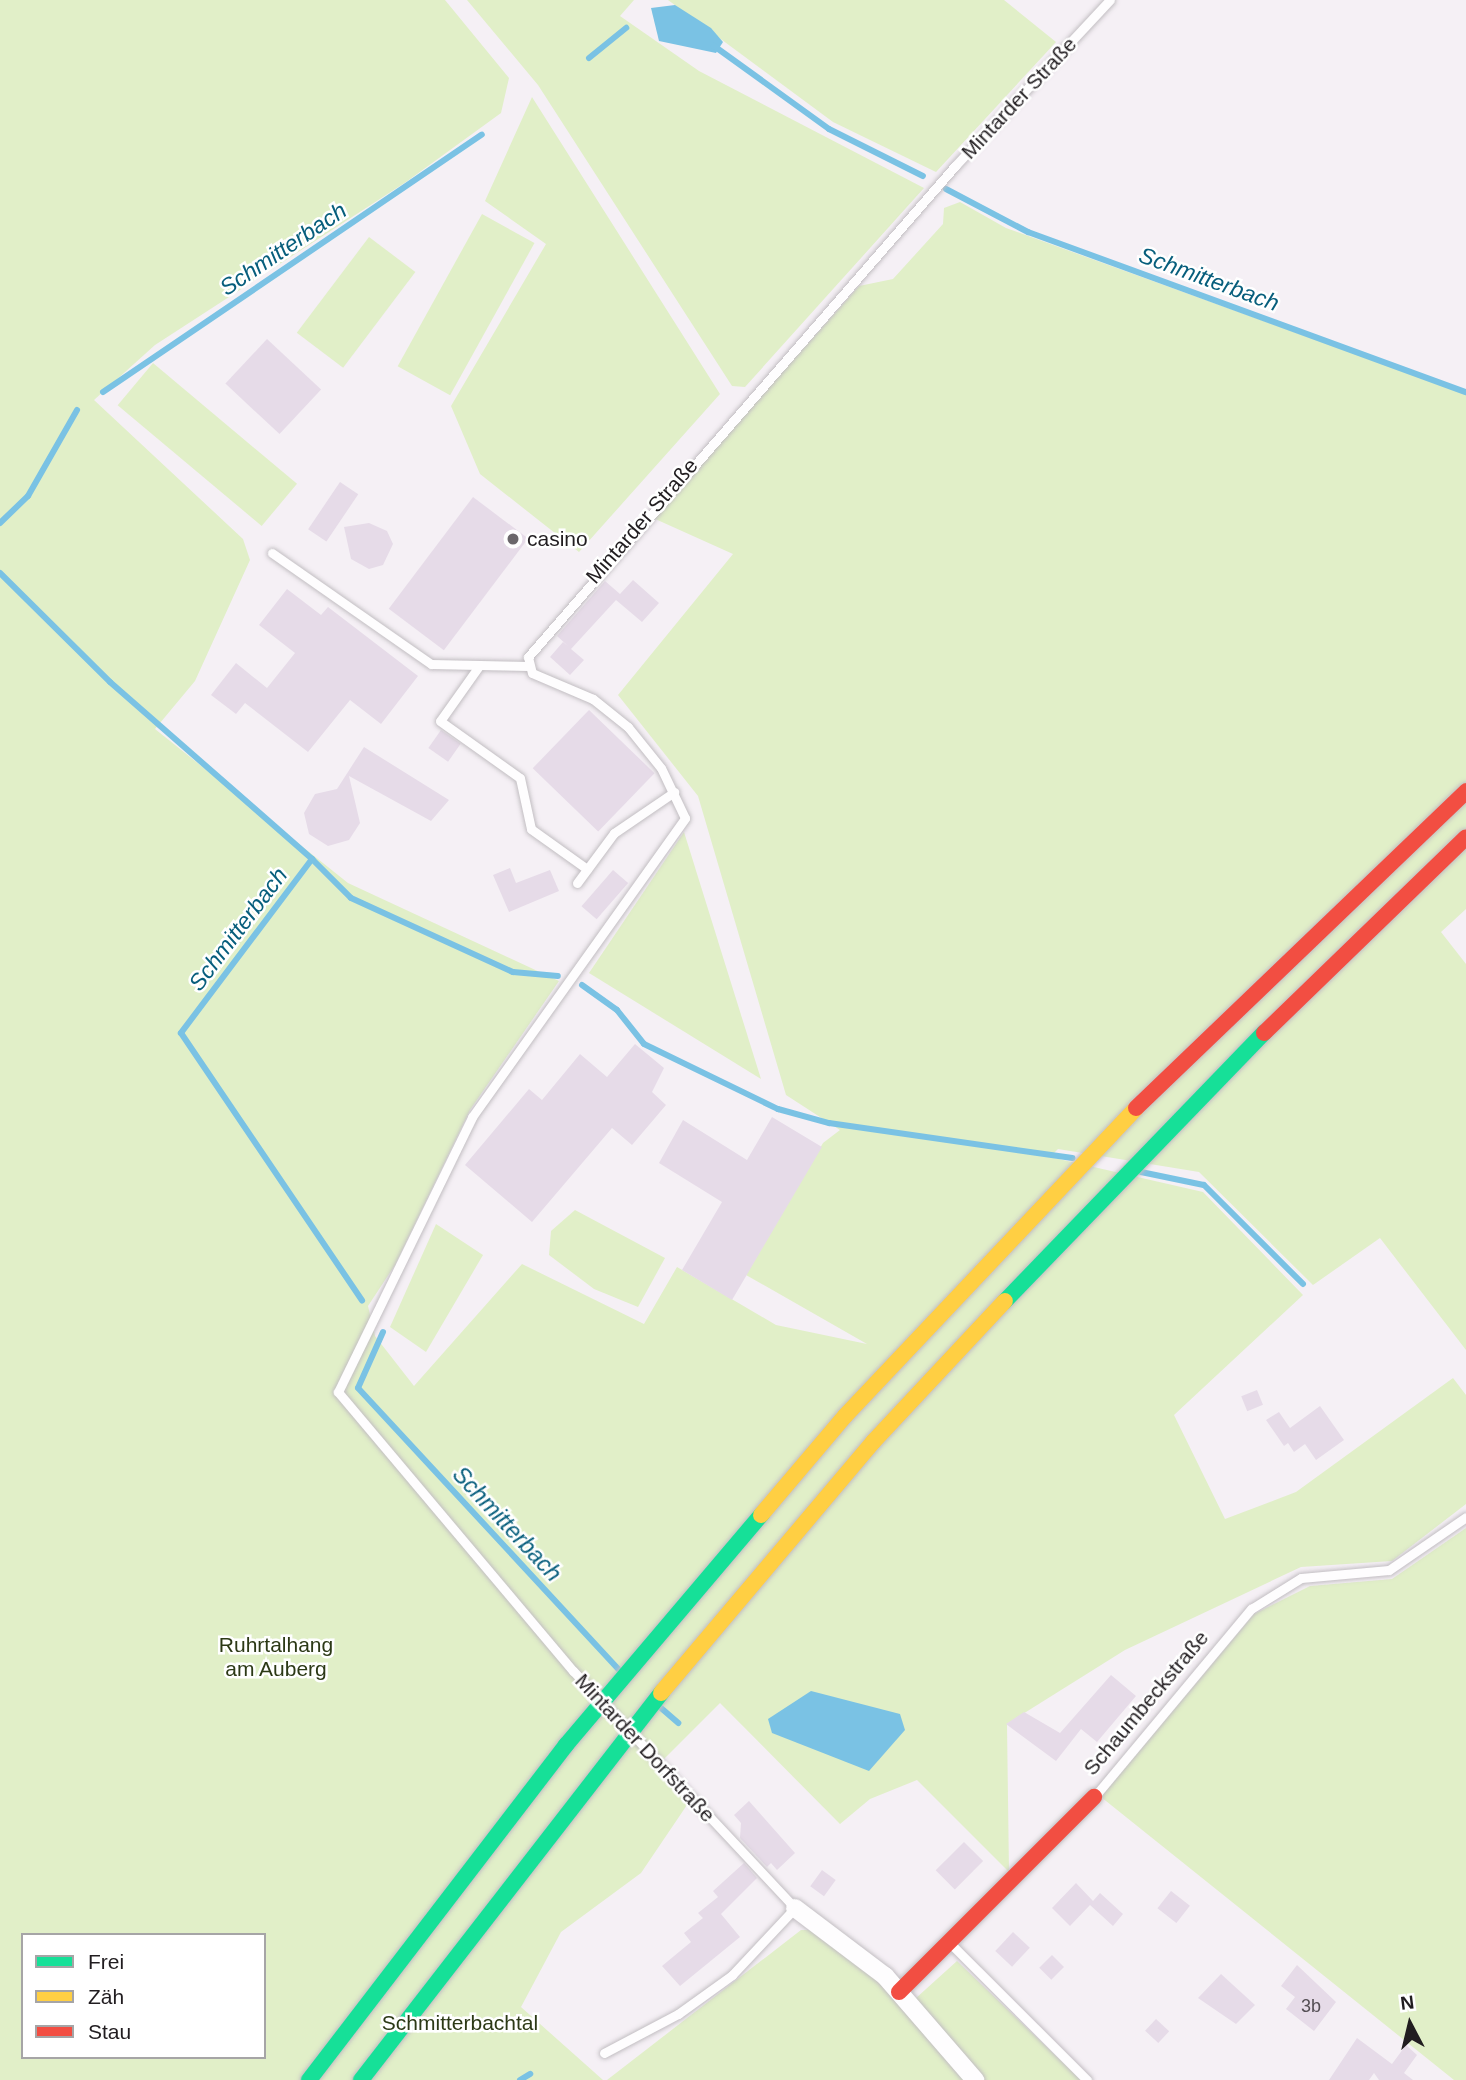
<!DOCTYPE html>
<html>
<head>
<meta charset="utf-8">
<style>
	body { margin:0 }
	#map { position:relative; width:1466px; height:2080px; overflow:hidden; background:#f5f0f5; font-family:Helvetica,sans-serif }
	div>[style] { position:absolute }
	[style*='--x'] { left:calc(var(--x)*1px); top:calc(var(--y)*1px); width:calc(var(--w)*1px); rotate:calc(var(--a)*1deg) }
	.green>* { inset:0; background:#e1efc8; transform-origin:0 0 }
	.water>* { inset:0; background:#7ac2e4 }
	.stream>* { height:6px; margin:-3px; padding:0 3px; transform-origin:3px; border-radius:3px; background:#7ac2e4 }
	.building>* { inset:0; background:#e6dbe8; transform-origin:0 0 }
	.roads { filter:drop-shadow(0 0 2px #c2bec2) drop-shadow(0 0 2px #c2bec2) }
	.lane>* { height:9px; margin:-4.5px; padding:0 4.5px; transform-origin:4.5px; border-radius:4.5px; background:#fefdfe }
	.street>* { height:18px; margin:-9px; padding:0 9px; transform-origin:9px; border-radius:9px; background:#fefdfe }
	.jam>* { height:16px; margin:-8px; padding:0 8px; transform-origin:8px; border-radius:8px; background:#f24e42 }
	.bridges { filter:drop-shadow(0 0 2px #c2bec2) drop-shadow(0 0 2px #c2bec2) }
	.fast-bridge>* { height:16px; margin:-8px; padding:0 8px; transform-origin:8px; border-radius:8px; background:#16e098 }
	.slow-bridge>* { height:16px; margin:-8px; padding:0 8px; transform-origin:8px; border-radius:8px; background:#ffcf43 }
	.jam-bridge>* { height:16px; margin:-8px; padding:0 8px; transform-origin:8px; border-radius:8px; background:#f24e42 }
	.dots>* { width:19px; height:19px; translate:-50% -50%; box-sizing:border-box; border:4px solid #fff; border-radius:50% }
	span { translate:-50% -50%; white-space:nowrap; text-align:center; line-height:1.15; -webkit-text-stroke:5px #fff; paint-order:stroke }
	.number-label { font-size:18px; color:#544e54 }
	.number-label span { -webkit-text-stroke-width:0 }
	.street-label { font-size:21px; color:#211d20 }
	.poi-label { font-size:21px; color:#211d20 }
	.left { translate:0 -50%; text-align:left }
	.park-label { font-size:21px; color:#2c3916 }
	.water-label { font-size:23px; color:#075e7c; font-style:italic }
	.legend { position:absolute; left:21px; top:1933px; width:245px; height:126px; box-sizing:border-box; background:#fff; border:2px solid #a6a5a6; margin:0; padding:9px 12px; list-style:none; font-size:21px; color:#211d20 }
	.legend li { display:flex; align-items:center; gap:14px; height:35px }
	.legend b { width:35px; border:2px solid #a6a5a6 }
	.north { position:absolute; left:1375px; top:1989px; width:70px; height:70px; -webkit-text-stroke:5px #fff; paint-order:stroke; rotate:353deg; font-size:19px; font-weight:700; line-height:28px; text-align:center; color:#211d20 }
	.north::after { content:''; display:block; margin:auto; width:24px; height:32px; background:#211d20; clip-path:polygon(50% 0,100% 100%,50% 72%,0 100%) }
</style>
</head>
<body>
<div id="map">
	<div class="green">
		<div style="clip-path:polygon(evenodd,0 0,445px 0,509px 78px,501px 113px,406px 182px,155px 345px,94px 400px,243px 539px,250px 560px,195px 681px,155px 729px,348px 883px,559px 981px,470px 1110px,395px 1265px,368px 1306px,375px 1336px,414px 1386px,522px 1264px,644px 1324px,677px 1267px,776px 1325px,867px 1344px,746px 1275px,823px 1143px,840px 1130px,786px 1095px,698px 796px,618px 695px,733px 554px,653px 518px,859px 286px,893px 279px,943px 224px,944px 208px,960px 202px,1006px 228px,1466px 394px,1466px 909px,1441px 932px,1466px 964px,1466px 1350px,1380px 1238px,1313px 1285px,1199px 1172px,1058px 1149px,1050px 1157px,1203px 1192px,1303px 1295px,1174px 1415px,1225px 1519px,1296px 1492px,1453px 1378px,1466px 1395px,1466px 1504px,1392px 1561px,1301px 1567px,1125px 1650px,1007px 1724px,1009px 1872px,917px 1780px,870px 1799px,840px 1824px,720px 1703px,657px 1766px,689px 1802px,641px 1873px,561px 1932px,521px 2007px,603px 2080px,0 2080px,0 0,23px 1935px,264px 1935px,264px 2057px,23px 2057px,23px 1935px)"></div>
		<div style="clip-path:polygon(467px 0,634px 0,620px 16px,699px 71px,924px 188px,745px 387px,732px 386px,538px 85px)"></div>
		<div style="clip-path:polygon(668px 0,1004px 0,1056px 42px,936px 172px,833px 122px)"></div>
		<div style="clip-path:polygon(532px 97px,720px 394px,579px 552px,480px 474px,451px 406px,546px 244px,485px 201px)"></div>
		<div style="left:482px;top:214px;width:60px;height:174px;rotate:29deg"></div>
		<div style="left:369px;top:237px;width:58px;height:120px;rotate:37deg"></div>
		<div style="left:153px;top:363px;width:188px;height:55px;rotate:40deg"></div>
		<div style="clip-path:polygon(684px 832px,761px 1079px,589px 973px)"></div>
		<div style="clip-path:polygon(575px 1210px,665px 1258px,638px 1307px,594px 1289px,549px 1255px,551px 1231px)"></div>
		<div style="clip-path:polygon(436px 1224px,483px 1255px,426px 1352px,390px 1327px)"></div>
		<div style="clip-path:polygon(1466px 1528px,1466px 2080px,1454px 2080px,1101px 1797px,1254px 1614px,1310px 1586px,1392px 1579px)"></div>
		<div style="clip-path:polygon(801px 1930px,814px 1930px,850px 1953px,905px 2008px,957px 1961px,1081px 2080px,607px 2080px)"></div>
	</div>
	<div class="water">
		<div style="clip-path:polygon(675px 5px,711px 28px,723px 42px,716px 53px,659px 41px,651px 8px)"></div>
		<div style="clip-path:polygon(811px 1691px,900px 1714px,905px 1730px,869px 1771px,772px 1733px,768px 1719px)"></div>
	</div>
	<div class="stream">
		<div style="--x:714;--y:46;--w:142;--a:35.8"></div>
		<div style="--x:829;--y:129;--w:105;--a:26.6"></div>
		<div style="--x:589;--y:58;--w:48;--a:-39"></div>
		<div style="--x:946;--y:189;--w:93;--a:27.7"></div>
		<div style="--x:1028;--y:232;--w:466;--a:20.1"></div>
		<div style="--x:103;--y:392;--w:458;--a:-34.2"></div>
		<div style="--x:0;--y:523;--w:39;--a:-44"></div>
		<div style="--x:28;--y:496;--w:99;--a:-60.3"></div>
		<div style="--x:0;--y:573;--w:155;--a:44.7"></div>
		<div style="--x:110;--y:682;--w:269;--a:41.2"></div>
		<div style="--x:312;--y:859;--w:218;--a:127"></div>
		<div style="--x:181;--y:1033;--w:323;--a:55.9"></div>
		<div style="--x:312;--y:859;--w:55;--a:45"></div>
		<div style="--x:351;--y:898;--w:178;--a:24.6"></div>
		<div style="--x:513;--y:972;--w:45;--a:5.1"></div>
		<div style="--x:582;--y:985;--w:43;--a:35.5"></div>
		<div style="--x:617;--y:1010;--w:43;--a:51.5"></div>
		<div style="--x:644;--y:1044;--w:149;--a:25.9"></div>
		<div style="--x:778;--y:1109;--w:53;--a:15.4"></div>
		<div style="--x:829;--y:1123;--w:246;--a:8.2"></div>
		<div style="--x:1141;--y:1172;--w:64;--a:11.7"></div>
		<div style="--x:1204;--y:1185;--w:140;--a:45"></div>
		<div style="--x:383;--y:1332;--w:61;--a:114.1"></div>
		<div style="--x:358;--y:1388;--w:384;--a:47.2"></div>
		<div style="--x:661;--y:1708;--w:23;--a:41"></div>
		<div style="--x:520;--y:2080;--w:12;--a:-31"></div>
	</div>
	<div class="building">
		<div style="left:267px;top:339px;width:74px;height:61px;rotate:43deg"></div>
		<div style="left:340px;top:482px;width:22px;height:57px;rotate:34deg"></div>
		<div style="left:473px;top:497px;width:69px;height:140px;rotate:37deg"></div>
		<div style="clip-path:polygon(369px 523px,387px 531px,393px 544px,383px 565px,369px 569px,351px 559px,344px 527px)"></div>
		<div style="clip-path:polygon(633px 580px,659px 603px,642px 622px,616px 600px,571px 649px,584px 660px,570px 675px,550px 657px,563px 642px,568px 646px,557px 636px,605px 581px,620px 594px)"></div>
		<div style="clip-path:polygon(287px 589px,321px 615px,328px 607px,418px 676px,381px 724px,350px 700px,308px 752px,245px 703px,236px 714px,211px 695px,236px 663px,267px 688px,295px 653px,259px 625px)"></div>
		<div style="left:589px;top:710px;width:91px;height:81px;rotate:44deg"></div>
		<div style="left:441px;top:730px;width:24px;height:22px;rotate:35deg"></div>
		<div style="clip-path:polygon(364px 747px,449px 800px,431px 821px,349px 776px,360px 823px,349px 840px,328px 846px,309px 834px,304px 813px,315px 794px,337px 789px)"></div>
		<div style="clip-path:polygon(510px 868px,516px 883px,550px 870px,559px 891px,509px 912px,493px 875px)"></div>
		<div style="left:613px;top:870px;width:20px;height:48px;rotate:41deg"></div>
		<div style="clip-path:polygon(635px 1044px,664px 1068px,652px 1092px,666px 1105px,632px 1145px,612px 1128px,532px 1222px,465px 1165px,529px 1089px,542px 1100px,580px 1054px,607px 1077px)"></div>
		<div style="clip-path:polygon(772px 1117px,822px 1147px,732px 1300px,682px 1270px,722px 1202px,659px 1163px,683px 1120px,747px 1160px)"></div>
		<div style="left:1257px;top:1390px;width:16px;height:17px;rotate:68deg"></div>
		<div style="clip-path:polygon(1320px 1406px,1344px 1440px,1316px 1460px,1305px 1444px,1294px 1452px,1288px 1443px,1284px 1446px,1266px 1420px,1279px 1412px,1290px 1428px)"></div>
		<div style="clip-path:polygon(1111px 1675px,1136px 1696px,1097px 1742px,1081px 1729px,1056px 1761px,1006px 1724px,1024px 1712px,1060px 1733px)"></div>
		<div style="clip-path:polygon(749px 1801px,795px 1853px,777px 1870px,771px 1863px,767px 1867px,740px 1838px,741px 1823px,734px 1815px)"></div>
		<div style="left:964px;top:1842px;width:27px;height:40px;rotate:45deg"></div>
		<div style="clip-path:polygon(744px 1863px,757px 1878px,721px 1914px,740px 1937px,680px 1986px,662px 1966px,691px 1942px,684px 1933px,703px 1918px,698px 1913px,718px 1897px,713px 1891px)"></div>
		<div style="left:822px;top:1870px;width:17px;height:20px;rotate:36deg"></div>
		<div style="clip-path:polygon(1076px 1883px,1093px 1901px,1100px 1893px,1123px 1914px,1113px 1926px,1090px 1905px,1070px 1926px,1052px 1908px)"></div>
		<div style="left:1171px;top:1891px;width:24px;height:22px;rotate:38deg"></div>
		<div style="left:1013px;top:1932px;width:23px;height:26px;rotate:43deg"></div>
		<div style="left:1052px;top:1955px;width:17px;height:18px;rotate:45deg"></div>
		<div style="clip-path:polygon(1297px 1965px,1336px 2002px,1314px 2031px,1286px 2009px,1295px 1997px,1281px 1986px)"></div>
		<div style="clip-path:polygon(1221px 1974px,1255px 2005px,1236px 2024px,1198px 1998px)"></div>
		<div style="left:1156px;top:2019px;width:18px;height:16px;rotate:43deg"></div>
		<div style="clip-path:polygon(1357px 2038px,1392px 2064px,1406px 2045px,1417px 2055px,1404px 2073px,1413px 2080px,1379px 2080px,1374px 2073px,1369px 2080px,1329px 2080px)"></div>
	</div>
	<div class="roads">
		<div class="lane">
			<div style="--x:272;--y:553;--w:194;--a:34.9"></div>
			<div style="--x:431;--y:664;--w:97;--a:1.2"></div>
			<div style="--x:479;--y:666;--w:67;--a:125.3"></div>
			<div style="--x:440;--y:721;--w:98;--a:35.5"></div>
			<div style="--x:520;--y:778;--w:52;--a:77.8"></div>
			<div style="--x:531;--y:829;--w:69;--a:35.5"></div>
			<div style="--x:577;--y:883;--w:62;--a:-53.5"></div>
			<div style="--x:614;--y:833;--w:73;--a:-34.3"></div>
			<div style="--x:1095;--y:1796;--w:244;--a:-50.2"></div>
			<div style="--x:1251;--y:1609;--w:59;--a:-31.8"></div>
			<div style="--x:1301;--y:1578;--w:88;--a:-5.2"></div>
			<div style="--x:1389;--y:1570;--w:93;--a:-34.5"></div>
			<div style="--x:952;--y:1945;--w:191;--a:45"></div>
			<div style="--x:604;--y:2053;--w:84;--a:-27.8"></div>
			<div style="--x:678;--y:2014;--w:67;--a:-35.8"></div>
			<div style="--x:732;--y:1975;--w:92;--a:-46.8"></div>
			<div style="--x:795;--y:1908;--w:325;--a:-133.1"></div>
			<div style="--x:573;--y:1671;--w:365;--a:-130.1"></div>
			<div style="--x:338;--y:1392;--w:306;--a:-64"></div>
			<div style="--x:472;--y:1117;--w:367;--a:-54.5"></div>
			<div style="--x:685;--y:818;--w:55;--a:-115.6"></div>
			<div style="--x:661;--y:768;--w:53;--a:-128.8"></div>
			<div style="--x:628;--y:727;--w:45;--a:-141.3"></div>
			<div style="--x:593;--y:699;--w:66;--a:-156.9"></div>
			<div style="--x:532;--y:673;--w:16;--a:-104"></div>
			<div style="--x:528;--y:657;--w:651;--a:-48.99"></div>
			<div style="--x:955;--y:166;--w:227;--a:-47"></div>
		</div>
		<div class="street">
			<div style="--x:795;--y:1908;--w:113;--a:37.1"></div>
			<div style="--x:885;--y:1976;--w:138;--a:49.1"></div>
		</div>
		<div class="jam">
			<div style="--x:899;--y:1992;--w:276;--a:-45"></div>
		</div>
	</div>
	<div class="bridges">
		<div class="fast-bridge">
			<div style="--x:1005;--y:1301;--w:373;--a:-46"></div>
			<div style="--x:309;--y:2080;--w:422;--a:-52.5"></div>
			<div style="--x:566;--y:1745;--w:302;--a:-49.7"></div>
			<div style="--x:361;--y:2080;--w:490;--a:-52.2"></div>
		</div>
		<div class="slow-bridge">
			<div style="--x:761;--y:1515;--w:130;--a:-49.7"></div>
			<div style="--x:845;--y:1416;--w:424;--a:-46.6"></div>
			<div style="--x:661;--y:1693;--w:329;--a:-49.8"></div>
			<div style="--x:873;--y:1442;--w:193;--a:-46.9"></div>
		</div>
		<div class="jam-bridge">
			<div style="--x:1264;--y:1033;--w:281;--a:-44.1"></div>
			<div style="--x:1136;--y:1108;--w:458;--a:-43.8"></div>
		</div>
	</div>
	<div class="dots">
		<div style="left:513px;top:539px;background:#6b676b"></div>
	</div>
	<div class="number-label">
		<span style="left:1311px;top:2006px">3b</span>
	</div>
	<div class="street-label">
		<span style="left:1019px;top:98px;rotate:-47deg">Mintarder Straße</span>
		<span style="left:642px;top:521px;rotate:-49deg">Mintarder Straße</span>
		<span style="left:1146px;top:1703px;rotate:-50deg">Schaumbeckstraße</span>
		<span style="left:645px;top:1748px;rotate:47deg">Mintarder Dorfstraße</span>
	</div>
	<div class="poi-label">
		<span class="left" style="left:527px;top:539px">casino</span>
	</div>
	<div class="park-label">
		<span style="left:276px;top:1657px">Ruhrtalhang<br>am Auberg</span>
		<span style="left:460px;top:2023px">Schmitterbachtal</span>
	</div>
	<div class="water-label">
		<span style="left:283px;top:249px;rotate:-34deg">Schmitterbach</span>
		<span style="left:1209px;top:279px;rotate:20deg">Schmitterbach</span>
		<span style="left:238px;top:929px;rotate:-53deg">Schmitterbach</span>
		<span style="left:507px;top:1524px;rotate:47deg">Schmitterbach</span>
	</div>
	<ul class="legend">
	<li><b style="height:9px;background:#16e098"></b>Frei</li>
	<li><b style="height:9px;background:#ffcf43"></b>Zäh</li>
	<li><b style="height:9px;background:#f24e42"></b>Stau</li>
	</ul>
	<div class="north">N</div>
</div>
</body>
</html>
